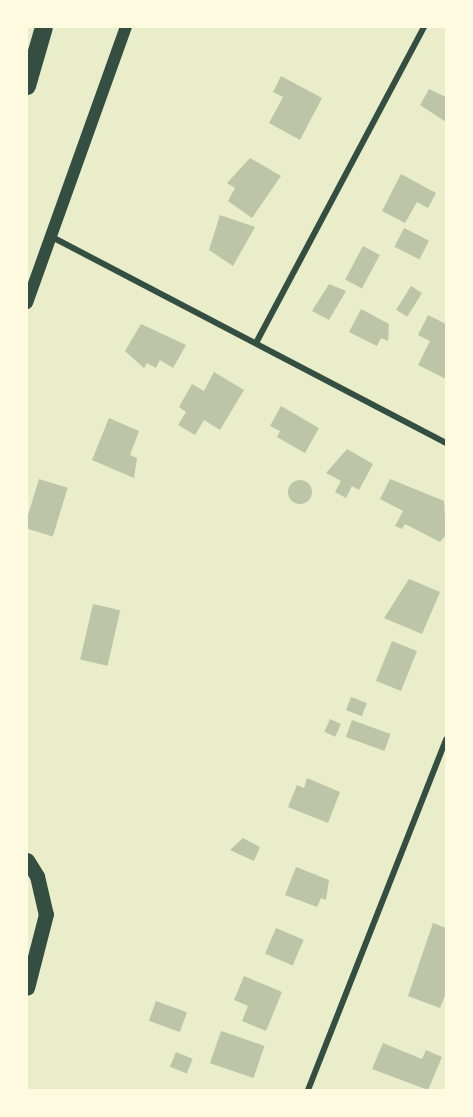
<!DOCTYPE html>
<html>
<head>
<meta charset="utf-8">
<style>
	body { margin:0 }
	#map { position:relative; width:473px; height:1117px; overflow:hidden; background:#e9edc9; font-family:"Varela Round",sans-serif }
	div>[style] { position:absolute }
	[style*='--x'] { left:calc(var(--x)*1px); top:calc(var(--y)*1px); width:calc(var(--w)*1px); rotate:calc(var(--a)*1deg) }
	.building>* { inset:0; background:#bcc5a7; transform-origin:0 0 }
	.round { border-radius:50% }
	.minor>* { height:6px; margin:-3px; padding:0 3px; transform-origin:3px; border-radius:3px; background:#344e41 }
	.secondary>* { height:12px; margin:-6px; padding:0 6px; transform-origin:6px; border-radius:6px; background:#344e41 }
	.primary>* { height:15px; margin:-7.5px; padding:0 7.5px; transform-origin:7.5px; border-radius:7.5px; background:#344e41 }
	.motorway>* { height:18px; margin:-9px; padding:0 9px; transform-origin:9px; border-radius:9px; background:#344e41 }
	span { translate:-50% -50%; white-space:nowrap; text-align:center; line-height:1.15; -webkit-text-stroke:5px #fefae0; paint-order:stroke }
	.frame { position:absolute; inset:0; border:28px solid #fefae0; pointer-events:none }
</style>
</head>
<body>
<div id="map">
	<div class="building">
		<div style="clip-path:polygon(281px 76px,322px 98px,300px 140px,269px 123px,283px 97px,273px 92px)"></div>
		<div style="clip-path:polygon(429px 89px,446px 97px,446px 122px,420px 105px)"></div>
		<div style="clip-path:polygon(250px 158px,281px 176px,252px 218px,228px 201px,235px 188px,227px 183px)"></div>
		<div style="clip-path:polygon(401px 174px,436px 193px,428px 208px,417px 202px,405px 223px,382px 211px)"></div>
		<div style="clip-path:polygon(220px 215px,255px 227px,233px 266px,209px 250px)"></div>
		<div style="left:404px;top:228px;width:28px;height:21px;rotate:27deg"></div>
		<div style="left:363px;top:246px;width:19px;height:38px;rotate:28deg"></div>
		<div style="clip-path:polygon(329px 284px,346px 291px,329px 320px,312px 311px)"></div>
		<div style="left:411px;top:286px;width:13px;height:28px;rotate:32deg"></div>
		<div style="clip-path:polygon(361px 309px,389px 324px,388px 341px,381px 338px,377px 346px,349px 332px)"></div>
		<div style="clip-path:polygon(428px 315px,446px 324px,446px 379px,418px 365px,430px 341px,418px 335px)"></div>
		<div style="clip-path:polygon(141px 324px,186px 345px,173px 368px,160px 360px,156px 368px,147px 363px,144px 368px,125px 351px)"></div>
		<div style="clip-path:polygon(214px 372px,244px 390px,220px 430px,204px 420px,195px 435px,178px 425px,186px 412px,179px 407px,192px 384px,204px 391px)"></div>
		<div style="clip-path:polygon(281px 406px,319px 428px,305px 453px,277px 437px,280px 431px,270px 426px)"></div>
		<div style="clip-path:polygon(109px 418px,139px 431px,130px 455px,137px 458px,134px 478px,92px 460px)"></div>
		<div style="clip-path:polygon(347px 449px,373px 464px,359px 490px,352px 486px,346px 498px,335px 492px,341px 481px,326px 473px)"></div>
		<div style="left:39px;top:479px;width:30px;height:51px;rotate:17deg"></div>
		<div style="clip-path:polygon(390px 479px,444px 501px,446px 535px,440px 542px,405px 524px,402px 529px,395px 526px,403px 511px,380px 499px)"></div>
		<div class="round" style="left:288px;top:480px;width:24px;height:24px"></div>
		<div style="clip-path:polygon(409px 579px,440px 592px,422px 634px,384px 618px)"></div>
		<div style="left:93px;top:604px;width:28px;height:57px;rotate:13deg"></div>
		<div style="left:392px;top:641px;width:27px;height:43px;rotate:22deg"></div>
		<div style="left:351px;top:697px;width:17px;height:14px;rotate:21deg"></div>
		<div style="left:330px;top:719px;width:12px;height:14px;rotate:24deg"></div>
		<div style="left:352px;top:720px;width:41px;height:18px;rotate:20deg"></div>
		<div style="clip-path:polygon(307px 778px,340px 792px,328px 823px,288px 807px,297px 785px,304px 788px)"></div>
		<div style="clip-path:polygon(243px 838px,260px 847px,254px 861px,230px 850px)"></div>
		<div style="clip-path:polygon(296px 867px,329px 880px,326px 900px,321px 898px,317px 907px,285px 895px)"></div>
		<div style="clip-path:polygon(433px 923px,446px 928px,446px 993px,440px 1008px,408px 996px)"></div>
		<div style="left:276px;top:928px;width:30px;height:28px;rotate:23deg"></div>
		<div style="clip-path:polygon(244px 976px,282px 992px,266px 1031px,242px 1021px,248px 1006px,234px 1000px)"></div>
		<div style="left:156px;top:1001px;width:33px;height:21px;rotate:20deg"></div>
		<div style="left:221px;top:1031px;width:46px;height:34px;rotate:19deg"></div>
		<div style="clip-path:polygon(383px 1043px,422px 1059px,426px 1050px,442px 1057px,428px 1090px,372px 1069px)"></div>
		<div style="left:176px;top:1052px;width:18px;height:16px;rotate:22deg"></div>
	</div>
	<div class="minor">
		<div style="--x:52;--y:237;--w:445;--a:27.6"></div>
		<div style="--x:256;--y:343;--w:358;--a:-62"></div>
		<div style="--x:308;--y:1090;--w:377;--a:-68.5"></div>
	</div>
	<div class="secondary">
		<div style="--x:27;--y:303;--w:293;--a:-70.3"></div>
	</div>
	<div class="primary">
		<div style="--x:27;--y:860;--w:19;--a:58"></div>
		<div style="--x:37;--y:876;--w:39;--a:77"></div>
		<div style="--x:46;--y:914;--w:76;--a:104.4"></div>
	</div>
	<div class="motorway">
		<div style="--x:27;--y:86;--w:61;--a:-73.9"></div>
	</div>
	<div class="frame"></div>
</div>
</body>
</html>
